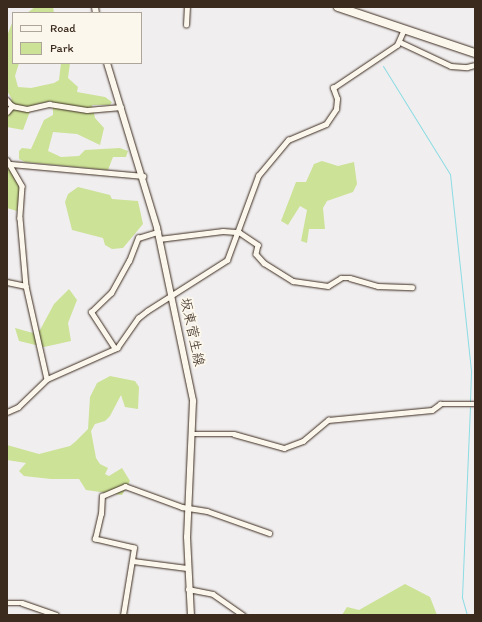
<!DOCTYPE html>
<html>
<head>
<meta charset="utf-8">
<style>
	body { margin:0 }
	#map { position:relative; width:482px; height:622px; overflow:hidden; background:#f0eeef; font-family:Itim,"Klee One",sans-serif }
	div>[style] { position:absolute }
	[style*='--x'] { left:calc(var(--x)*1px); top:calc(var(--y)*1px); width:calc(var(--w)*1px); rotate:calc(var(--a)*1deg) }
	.green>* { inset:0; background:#cce297 }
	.stream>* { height:1px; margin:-0.5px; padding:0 0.5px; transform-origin:0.5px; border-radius:0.5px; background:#8bdce3 }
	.roads { filter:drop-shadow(0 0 1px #3b2a1e) drop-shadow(0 0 1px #3b2a1e) }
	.street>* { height:4.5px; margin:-2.25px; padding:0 2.25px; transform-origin:2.25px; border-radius:2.25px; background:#fbf7ec }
	.secondary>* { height:6px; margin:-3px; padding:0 3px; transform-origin:3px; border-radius:3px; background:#fbf7ec }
	.highway>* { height:8px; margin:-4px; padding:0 4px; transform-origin:4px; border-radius:4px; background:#fbf7ec }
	span { translate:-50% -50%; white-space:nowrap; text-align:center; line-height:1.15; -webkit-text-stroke:4px #fbf7ec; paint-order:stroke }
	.street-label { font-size:14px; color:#3b2a1e }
	.frame { position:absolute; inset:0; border:8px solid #3b2a1e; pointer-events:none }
	.legend { position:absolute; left:12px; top:12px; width:130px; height:52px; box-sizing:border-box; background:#fbf7ec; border:1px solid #aea59a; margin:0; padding:5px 7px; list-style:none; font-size:12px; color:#3b2a1e }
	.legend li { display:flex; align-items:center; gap:8px; height:20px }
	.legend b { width:20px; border:1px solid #aea59a }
</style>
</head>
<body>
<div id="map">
	<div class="green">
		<div style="clip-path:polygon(35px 7px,53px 7px,54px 13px,27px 13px)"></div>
		<div style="clip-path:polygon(12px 23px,13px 63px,19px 63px,15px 76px,18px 87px,31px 88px,54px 83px,59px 80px,61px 63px,70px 63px,68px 78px,78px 87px,77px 92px,105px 97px,112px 102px,110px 105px,92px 105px,95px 118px,104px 128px,100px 145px,77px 134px,53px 132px,48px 151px,61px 157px,79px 156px,85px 150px,120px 148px,128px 151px,126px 157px,113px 157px,108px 170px,25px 162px,19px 159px,19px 151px,22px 148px,31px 149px,44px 120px,53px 115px,53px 111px,52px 101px,37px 104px,32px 106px,23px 130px,7px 127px,7px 105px,12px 99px,7px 91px,7px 36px)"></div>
		<div style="clip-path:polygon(322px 161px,338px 166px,354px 162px,357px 184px,353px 192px,327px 201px,323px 208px,325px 229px,309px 229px,307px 243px,301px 241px,307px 210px,300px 206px,288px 225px,281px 221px,296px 182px,306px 182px,314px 164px)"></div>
		<div style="clip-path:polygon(7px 165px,20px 188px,17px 211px,7px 208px)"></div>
		<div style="clip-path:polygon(78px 187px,110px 195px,112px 199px,138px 201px,143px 224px,123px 248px,112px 249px,105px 245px,103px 238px,72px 230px,65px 202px,68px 194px)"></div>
		<div style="clip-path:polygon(69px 289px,77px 300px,68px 323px,71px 341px,44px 347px,19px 341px,15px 328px,33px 333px,40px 330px,54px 304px)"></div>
		<div style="clip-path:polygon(110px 376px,135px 381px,139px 387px,138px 409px,125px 407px,121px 395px,110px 416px,105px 421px,95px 424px,91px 431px,96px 458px,100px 464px,108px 468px,105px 474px,109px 476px,122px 468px,130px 481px,122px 495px,86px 490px,79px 479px,51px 479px,24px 476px,19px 471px,26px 463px,7px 460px,7px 445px,39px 454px,70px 446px,75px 442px,88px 429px,90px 397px,97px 383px)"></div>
		<div style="clip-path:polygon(405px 584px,430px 597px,437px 615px,342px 615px,347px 607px,359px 610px)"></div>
	</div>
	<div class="stream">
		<div style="--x:383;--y:66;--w:127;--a:58.2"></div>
		<div style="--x:450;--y:174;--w:199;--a:83.9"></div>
		<div style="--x:471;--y:372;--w:29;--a:92"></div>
		<div style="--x:467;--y:615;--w:19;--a:-106"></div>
		<div style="--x:462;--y:597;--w:190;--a:-87.6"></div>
	</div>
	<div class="roads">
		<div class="street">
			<div style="--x:186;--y:25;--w:18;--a:-87"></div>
			<div style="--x:400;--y:42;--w:56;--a:25.2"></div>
			<div style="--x:451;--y:66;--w:16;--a:4"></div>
			<div style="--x:467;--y:67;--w:8;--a:-14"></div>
			<div style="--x:7;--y:100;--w:8;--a:50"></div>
			<div style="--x:12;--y:106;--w:15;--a:11"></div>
			<div style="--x:27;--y:109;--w:23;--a:-13"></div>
			<div style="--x:49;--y:104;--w:38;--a:9"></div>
			<div style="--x:87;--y:110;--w:34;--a:-5"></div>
			<div style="--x:7;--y:112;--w:8;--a:-50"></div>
			<div style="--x:7;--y:160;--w:30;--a:60"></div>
			<div style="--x:22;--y:186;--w:32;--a:94"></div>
			<div style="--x:20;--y:218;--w:68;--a:85"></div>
			<div style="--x:26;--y:286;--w:95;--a:77.3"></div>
			<div style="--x:11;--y:164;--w:133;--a:5.2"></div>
			<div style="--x:159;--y:239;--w:64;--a:-7.1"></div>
			<div style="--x:223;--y:231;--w:16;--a:4"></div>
			<div style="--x:239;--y:232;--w:23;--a:34"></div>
			<div style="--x:258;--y:245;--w:9;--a:103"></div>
			<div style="--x:256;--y:254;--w:12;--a:48"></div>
			<div style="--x:264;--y:263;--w:34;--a:32"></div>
			<div style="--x:293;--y:281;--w:35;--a:8"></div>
			<div style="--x:328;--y:286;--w:15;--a:-32"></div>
			<div style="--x:341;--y:278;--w:9;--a:0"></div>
			<div style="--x:350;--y:278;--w:29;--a:16"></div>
			<div style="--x:378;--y:286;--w:34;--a:2"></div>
			<div style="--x:7;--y:282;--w:19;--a:12"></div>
			<div style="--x:115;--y:349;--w:44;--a:-123"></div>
			<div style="--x:91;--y:312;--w:28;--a:-44"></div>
			<div style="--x:111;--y:293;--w:37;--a:-61"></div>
			<div style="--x:129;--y:261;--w:25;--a:-69"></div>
			<div style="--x:138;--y:238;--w:21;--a:-17"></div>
			<div style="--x:7;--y:412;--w:12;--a:-24"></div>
			<div style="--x:18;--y:407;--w:40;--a:-44"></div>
			<div style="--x:47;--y:379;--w:77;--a:-23.9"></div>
			<div style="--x:117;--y:348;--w:37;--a:-55"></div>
			<div style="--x:138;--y:318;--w:11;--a:-38"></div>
			<div style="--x:147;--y:311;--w:95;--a:-32.5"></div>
			<div style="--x:227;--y:260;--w:90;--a:-69.7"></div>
			<div style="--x:258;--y:176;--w:47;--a:-50.2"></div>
			<div style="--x:288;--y:140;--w:41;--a:-22.8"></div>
			<div style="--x:326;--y:124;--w:18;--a:-56"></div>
			<div style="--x:336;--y:109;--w:10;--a:-84"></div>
			<div style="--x:337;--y:99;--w:12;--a:-110"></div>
			<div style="--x:333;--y:88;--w:77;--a:-33.9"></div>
			<div style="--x:397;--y:45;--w:17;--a:-66"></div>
			<div style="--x:193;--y:434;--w:41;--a:0"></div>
			<div style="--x:234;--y:434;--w:52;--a:15.6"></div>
			<div style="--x:284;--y:448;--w:20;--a:-20"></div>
			<div style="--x:303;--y:441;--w:33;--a:-40"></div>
			<div style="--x:328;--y:420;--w:104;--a:-5.5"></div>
			<div style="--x:432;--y:410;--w:10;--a:-37"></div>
			<div style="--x:440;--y:404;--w:35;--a:0"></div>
			<div style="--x:133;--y:561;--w:54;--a:7.4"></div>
			<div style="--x:188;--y:589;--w:25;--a:11"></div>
			<div style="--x:213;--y:594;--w:37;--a:35"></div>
			<div style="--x:7;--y:603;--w:15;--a:0"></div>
			<div style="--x:22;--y:603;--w:36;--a:19"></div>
			<div style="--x:123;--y:615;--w:68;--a:-80.7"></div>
			<div style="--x:134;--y:548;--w:40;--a:-167"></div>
			<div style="--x:95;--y:539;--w:26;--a:-77"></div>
			<div style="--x:101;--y:514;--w:18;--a:-87"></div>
			<div style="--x:102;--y:496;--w:25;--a:-23"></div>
			<div style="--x:125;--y:486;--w:61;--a:20.2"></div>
			<div style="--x:182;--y:507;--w:25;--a:9"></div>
			<div style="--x:207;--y:511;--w:66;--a:19.5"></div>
		</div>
		<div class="secondary">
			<div style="--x:95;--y:7;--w:6;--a:81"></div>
			<div style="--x:107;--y:63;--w:172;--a:73.1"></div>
			<div style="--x:157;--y:228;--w:177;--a:78.2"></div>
			<div style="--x:193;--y:401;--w:136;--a:92.5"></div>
			<div style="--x:187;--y:537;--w:78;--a:87.1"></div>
		</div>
		<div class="highway">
			<div style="--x:338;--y:7;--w:145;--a:18.6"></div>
		</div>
	</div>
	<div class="street-label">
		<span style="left:192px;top:332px;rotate:78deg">坂東菅生線</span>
	</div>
	<div class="frame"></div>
	<ul class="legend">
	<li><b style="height:5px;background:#fbf7ec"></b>Road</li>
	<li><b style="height:11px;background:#cce297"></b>Park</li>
	</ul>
</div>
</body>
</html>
